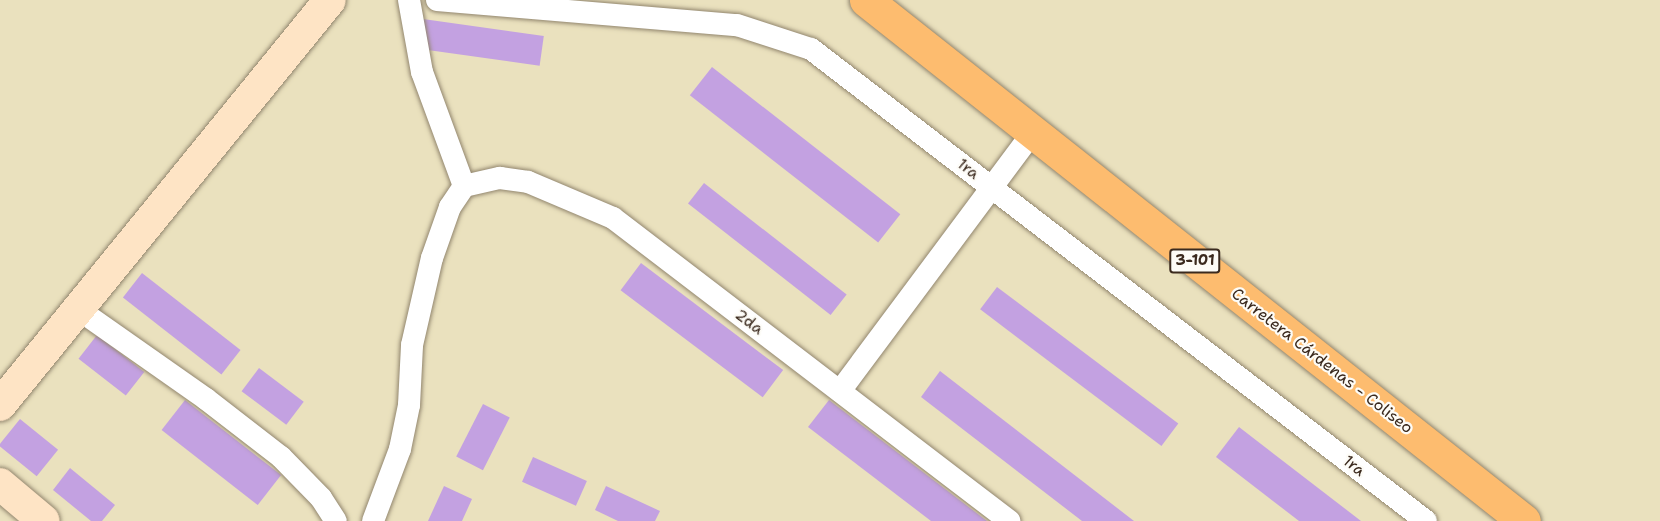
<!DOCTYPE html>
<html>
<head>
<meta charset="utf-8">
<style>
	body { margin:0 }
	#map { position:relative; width:1660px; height:521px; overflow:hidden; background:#eae1be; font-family:"Shantell Sans",sans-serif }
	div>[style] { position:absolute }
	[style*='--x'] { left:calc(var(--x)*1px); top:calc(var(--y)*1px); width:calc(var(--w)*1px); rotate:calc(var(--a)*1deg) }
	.building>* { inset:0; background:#c3a1e1; transform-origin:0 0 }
	.roads { filter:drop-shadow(0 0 2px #92866e) drop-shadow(0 0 2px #92866e) }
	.street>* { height:22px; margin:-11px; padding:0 11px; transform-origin:11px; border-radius:11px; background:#fff }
	.secondary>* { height:32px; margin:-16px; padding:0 16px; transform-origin:16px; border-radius:16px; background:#fee4c5 }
	.primary>* { height:33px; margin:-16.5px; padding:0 16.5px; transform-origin:16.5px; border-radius:16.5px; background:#fdbc6f }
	span { translate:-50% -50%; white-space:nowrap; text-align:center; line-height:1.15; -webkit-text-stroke:4.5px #fdfcf7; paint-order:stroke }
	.shield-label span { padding:2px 4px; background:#fdfcf7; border:2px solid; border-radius:4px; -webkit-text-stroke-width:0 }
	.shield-label { font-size:15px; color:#3b2a1e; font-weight:700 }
	.street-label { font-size:16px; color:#3b2a1e }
</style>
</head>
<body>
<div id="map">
	<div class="building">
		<div style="left:423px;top:19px;width:122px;height:30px;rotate:8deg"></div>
		<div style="left:712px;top:67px;width:239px;height:36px;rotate:38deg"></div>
		<div style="left:704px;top:183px;width:181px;height:26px;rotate:38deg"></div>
		<div style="left:641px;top:263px;width:178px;height:34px;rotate:37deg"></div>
		<div style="left:142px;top:273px;width:125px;height:31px;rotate:38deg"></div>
		<div style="left:997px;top:287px;width:227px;height:28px;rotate:37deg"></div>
		<div style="left:97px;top:335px;width:60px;height:30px;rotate:38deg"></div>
		<div style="left:259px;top:368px;width:56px;height:29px;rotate:37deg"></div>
		<div style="clip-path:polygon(940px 371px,1134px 521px,1082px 521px,921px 397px)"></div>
		<div style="left:185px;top:400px;width:122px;height:38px;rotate:38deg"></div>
		<div style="clip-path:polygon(829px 400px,987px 521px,931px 521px,808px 427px)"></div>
		<div style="left:483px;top:404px;width:30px;height:59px;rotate:27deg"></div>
		<div style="left:20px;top:419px;width:49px;height:34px;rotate:39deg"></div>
		<div style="clip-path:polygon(1239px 427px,1361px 521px,1299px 521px,1216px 457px)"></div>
		<div style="left:533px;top:457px;width:59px;height:27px;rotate:24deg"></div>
		<div style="clip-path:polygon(70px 468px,115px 505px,102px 521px,91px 521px,53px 490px)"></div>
		<div style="clip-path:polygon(444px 486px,472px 499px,462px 521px,428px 521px)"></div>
		<div style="clip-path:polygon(606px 486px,660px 511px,655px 521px,618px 521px,595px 510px)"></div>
	</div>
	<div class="roads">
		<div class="street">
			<div style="--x:409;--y:0;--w:73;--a:79.8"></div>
			<div style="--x:422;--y:72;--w:121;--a:69.8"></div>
			<div style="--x:437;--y:0;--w:301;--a:4.8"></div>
			<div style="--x:737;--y:25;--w:78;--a:18"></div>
			<div style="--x:811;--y:49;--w:775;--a:37.51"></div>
			<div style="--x:464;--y:186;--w:37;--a:-13"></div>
			<div style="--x:500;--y:178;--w:28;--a:8"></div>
			<div style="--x:528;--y:182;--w:92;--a:23"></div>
			<div style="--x:613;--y:218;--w:499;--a:37.4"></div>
			<div style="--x:78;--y:309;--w:156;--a:35.1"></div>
			<div style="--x:206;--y:399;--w:95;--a:37.7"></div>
			<div style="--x:281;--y:457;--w:57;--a:45.7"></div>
			<div style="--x:321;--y:498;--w:27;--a:57"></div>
			<div style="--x:840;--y:391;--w:323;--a:-53.3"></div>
			<div style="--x:373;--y:521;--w:77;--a:-69.4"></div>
			<div style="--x:400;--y:449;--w:45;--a:-78.4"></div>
			<div style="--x:409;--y:405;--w:60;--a:-87.1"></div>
			<div style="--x:412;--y:345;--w:89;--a:-77.1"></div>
			<div style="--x:432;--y:258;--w:54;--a:-70.6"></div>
			<div style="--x:450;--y:207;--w:25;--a:-56"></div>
		</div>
		<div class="secondary">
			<div style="--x:0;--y:405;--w:522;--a:-50.83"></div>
			<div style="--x:0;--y:484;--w:57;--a:40.1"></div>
		</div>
		<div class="primary">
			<div style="--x:866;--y:0;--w:839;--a:38.37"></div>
		</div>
	</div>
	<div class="shield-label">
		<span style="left:1195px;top:261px">3-101</span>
	</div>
	<div class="street-label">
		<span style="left:968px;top:169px;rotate:38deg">1ra</span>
		<span style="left:749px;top:322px;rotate:37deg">2da</span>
		<span style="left:1322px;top:361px;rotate:38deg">Carretera Cárdenas - Coliseo</span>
		<span style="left:1354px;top:466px;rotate:38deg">1ra</span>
	</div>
</div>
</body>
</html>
